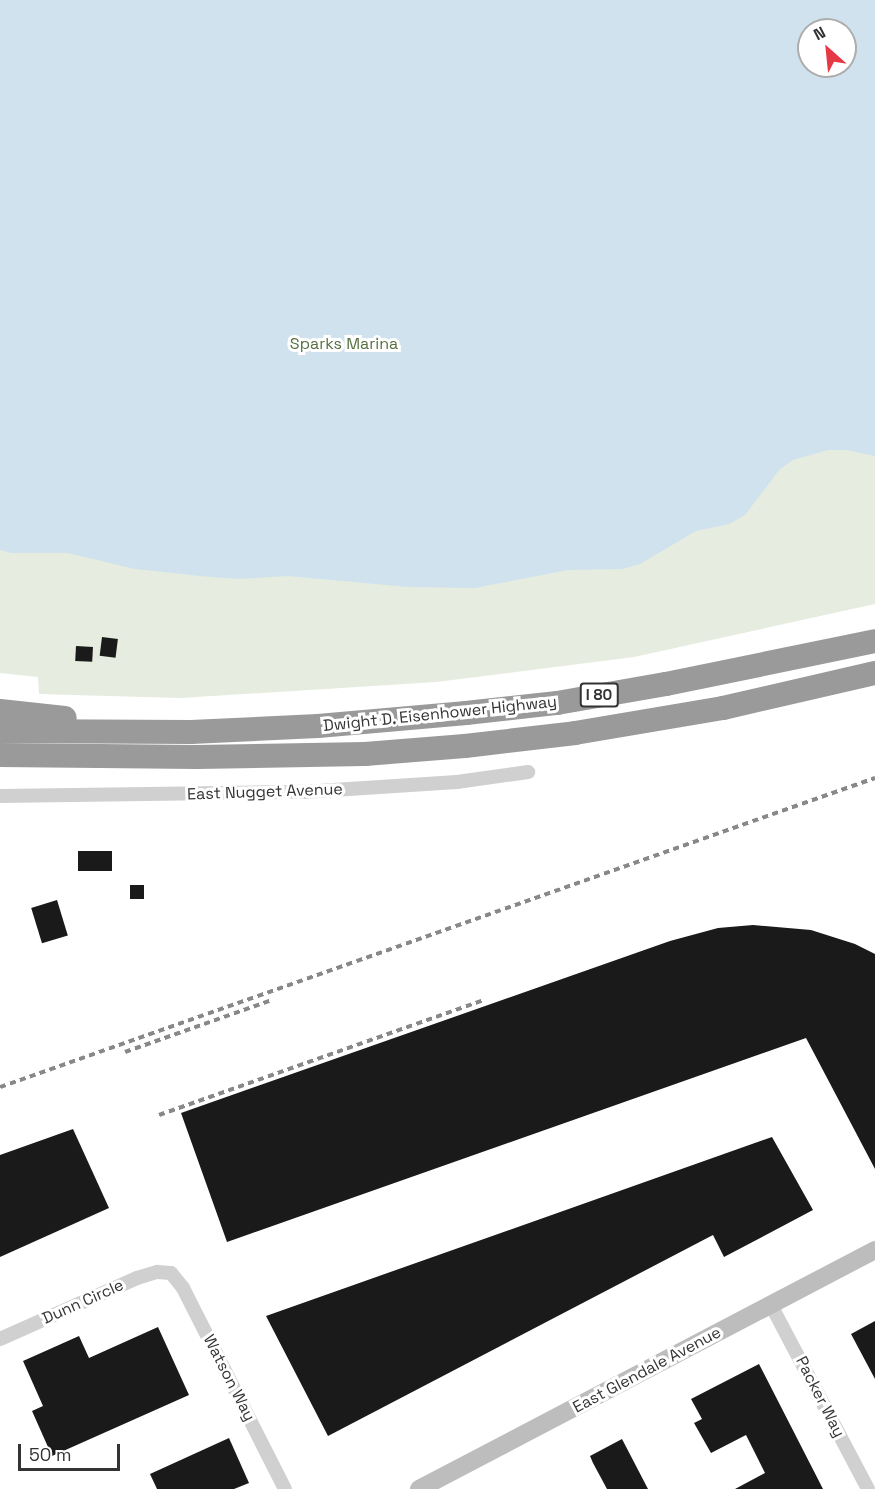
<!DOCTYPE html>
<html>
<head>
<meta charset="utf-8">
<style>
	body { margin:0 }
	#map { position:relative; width:875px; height:1489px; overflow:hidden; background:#fff; font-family:"Space Grotesk",sans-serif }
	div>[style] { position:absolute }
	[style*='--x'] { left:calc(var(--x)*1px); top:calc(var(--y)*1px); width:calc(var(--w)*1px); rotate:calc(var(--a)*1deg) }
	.green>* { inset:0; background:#e6ecdf }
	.water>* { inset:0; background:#cfe2ee }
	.building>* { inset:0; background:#1a1a1a; transform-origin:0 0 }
	.street>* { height:14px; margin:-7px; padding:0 7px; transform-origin:7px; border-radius:7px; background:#d0d0d0 }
	.secondary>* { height:18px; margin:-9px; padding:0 9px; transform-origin:9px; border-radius:9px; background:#bdbdbd }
	.highway>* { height:24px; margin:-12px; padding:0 12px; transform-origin:12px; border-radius:12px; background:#9a9a9a }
	.rail>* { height:4px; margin-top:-2px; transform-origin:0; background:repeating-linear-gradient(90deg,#888 0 6px,transparent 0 10.5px) }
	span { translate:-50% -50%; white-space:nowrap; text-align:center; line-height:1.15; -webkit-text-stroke:6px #fff; paint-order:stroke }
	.shield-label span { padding:2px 4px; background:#fff; border:2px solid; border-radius:4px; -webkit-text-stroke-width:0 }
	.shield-label { font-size:15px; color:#333; font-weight:700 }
	.park-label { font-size:16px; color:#56703f }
	.street-label { font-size:16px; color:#333 }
	.north { position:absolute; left:797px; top:18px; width:60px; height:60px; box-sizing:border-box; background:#fff; border:2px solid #adadad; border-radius:50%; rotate:333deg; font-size:16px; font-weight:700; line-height:24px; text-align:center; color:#333 }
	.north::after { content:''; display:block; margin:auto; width:21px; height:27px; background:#e63946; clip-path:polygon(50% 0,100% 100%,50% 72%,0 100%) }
	.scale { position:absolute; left:18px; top:1444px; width:102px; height:27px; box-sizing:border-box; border:3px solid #333; border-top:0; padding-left:8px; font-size:18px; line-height:21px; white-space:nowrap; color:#333; -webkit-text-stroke:4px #fff; paint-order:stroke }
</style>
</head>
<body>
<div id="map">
	<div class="green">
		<div style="clip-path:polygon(evenodd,0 0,875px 0,875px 604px,634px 657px,436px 682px,180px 698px,39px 694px,38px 677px,0 673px,0 0,809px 30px,845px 30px,845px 66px,809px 66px,809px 30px)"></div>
	</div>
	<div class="water">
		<div style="clip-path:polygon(evenodd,0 0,875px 0,875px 456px,846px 450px,828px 450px,793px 460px,780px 469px,745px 515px,729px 524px,696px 531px,640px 564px,622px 569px,568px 570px,475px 588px,408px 587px,288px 576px,239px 579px,200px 576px,135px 569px,68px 553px,11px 553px,0 550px,0 0,809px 30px,845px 30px,845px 66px,809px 66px,809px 30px)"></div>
	</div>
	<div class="building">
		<div style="left:102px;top:637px;width:16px;height:19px;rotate:7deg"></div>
		<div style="left:76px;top:646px;width:17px;height:15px;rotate:3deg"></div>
		<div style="left:78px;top:851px;width:34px;height:20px"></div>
		<div style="left:130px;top:885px;width:14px;height:14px"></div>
		<div style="left:57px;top:900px;width:37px;height:27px;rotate:73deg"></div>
		<div style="clip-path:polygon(753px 925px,811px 930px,855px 944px,875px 954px,875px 1169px,806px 1038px,227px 1242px,181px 1113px,670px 941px,718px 928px)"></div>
		<div style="clip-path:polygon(73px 1129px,109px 1208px,0 1257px,0 1155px)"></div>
		<div style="clip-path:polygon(772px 1137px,813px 1210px,724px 1257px,713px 1235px,328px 1436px,266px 1316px)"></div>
		<div style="clip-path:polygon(875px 1321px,875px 1379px,851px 1334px)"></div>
		<div style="clip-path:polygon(158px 1327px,189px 1395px,52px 1456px,32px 1411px,43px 1406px,23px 1361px,79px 1336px,89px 1358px)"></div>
		<div style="clip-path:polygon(759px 1364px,823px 1489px,735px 1489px,765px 1473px,746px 1435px,711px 1453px,694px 1423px,702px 1419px,691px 1399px)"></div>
		<div style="clip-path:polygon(229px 1438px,249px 1483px,234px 1489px,157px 1489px,150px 1474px)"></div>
		<div style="clip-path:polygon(622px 1439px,648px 1489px,607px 1489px,593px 1463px,590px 1456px)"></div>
	</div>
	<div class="street">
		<div style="--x:0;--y:796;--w:303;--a:-0.8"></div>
		<div style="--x:303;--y:792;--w:154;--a:-3.7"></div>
		<div style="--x:457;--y:782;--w:72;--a:-8"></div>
		<div style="--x:771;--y:1305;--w:208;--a:62.2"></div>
		<div style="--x:0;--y:1339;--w:150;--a:-24"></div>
		<div style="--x:137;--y:1278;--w:21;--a:-17"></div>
		<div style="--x:157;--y:1272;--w:14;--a:4"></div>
		<div style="--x:171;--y:1273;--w:19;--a:51"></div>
		<div style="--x:183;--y:1288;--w:225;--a:63.1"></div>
	</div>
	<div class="secondary">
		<div style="--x:419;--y:1489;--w:515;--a:-27.66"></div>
	</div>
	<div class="highway">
		<div style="--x:0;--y:711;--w:65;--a:6.1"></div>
		<div style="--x:0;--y:731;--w:191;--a:0.3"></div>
		<div style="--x:191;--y:732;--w:127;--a:-2.7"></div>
		<div style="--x:318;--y:726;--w:149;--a:-5"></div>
		<div style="--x:466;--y:713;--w:92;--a:-6.3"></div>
		<div style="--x:557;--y:703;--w:111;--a:-9.9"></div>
		<div style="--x:666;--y:684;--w:213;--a:-11.6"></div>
		<div style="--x:0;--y:755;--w:197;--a:0.6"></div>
		<div style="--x:197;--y:757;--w:168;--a:-1"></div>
		<div style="--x:365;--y:754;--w:100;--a:-4.6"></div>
		<div style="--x:465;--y:746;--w:111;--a:-6.7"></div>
		<div style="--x:575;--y:733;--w:150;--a:-9.6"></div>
		<div style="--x:723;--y:708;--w:156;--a:-13"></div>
	</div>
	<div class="rail">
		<div style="--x:125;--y:1052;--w:156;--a:-19.5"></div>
		<div style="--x:0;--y:1087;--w:928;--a:-19.45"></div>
		<div style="--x:159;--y:1115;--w:345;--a:-19.5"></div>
	</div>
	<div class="shield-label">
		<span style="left:599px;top:695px">I 80</span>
	</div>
	<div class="park-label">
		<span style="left:344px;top:344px">Sparks Marina</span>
	</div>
	<div class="street-label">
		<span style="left:440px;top:714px;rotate:-6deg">Dwight D. Eisenhower Highway</span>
		<span style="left:265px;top:792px;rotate:-2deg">East Nugget Avenue</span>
		<span style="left:83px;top:1302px;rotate:-24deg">Dunn Circle</span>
		<span style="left:647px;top:1370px;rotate:-28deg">East Glendale Avenue</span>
		<span style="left:229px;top:1378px;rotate:63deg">Watson Way</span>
		<span style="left:820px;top:1397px;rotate:63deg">Packer Way</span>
	</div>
	<div class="north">N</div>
	<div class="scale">50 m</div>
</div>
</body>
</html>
